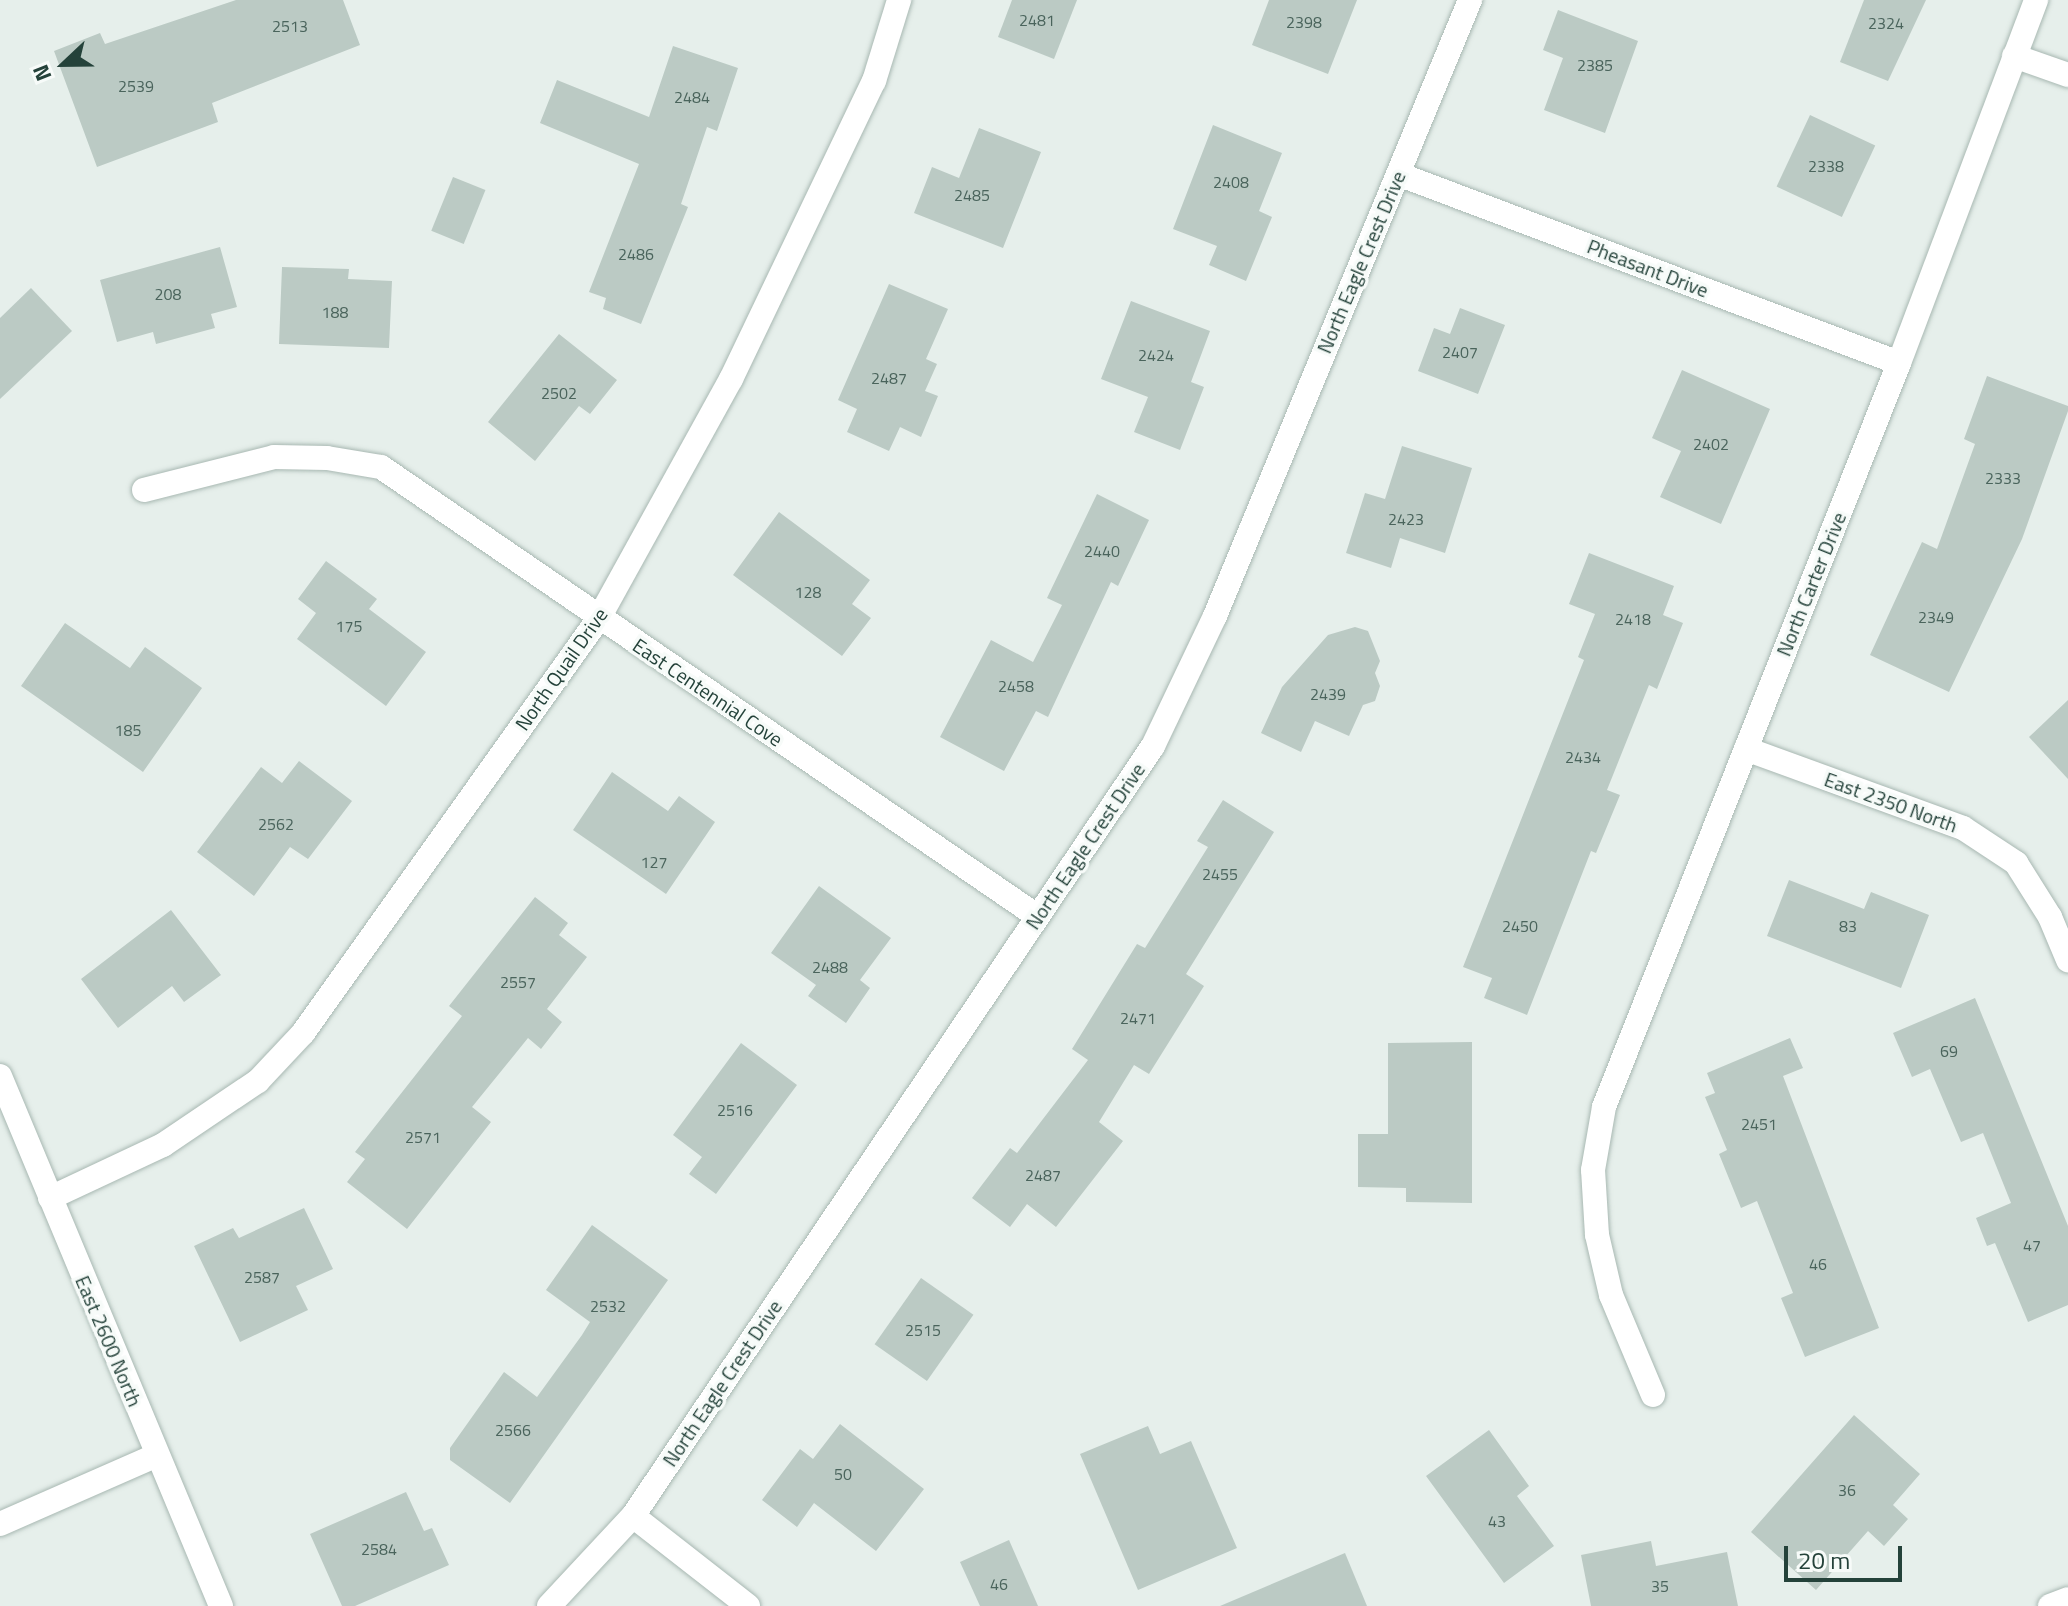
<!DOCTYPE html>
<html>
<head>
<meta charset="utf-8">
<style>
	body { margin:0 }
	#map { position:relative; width:2068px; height:1606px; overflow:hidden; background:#e6efeb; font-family:"Titillium Web",sans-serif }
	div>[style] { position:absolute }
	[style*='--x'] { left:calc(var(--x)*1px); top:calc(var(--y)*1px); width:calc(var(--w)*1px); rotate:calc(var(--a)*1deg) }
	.building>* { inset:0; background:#bbcac4; transform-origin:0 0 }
	.roads { filter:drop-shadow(0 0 2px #a8b8b2) drop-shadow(0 0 2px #a8b8b2) }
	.minor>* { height:24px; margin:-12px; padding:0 12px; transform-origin:12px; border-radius:12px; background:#fff }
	span { translate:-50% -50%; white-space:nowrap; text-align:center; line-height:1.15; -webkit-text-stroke:7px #f7fbf9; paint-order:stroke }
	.number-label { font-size:16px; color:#4a645c }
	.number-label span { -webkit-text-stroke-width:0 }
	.street-label { font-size:20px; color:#24423a }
	.north { position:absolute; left:24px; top:24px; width:80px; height:80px; -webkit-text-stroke:6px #f7fbf9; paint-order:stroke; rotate:248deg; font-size:22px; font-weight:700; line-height:32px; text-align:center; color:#24423a }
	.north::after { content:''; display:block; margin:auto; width:28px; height:36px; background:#24423a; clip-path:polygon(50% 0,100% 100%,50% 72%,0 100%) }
	.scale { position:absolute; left:1784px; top:1546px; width:118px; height:36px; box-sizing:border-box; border:4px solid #24423a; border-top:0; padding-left:10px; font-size:24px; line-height:28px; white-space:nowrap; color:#24423a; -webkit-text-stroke:6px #f7fbf9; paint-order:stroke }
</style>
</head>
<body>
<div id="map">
	<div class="building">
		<div style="clip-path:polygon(236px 0,343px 0,360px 45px,212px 103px,218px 122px,97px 167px,54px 51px,100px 33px,105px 44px)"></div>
		<div style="clip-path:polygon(1012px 0,1077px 0,1054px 59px,998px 37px)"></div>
		<div style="clip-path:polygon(1269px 0,1357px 0,1328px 74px,1252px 45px)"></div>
		<div style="clip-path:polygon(1864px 0,1926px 0,1888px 81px,1840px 62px)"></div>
		<div style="clip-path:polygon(1558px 10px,1638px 41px,1605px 133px,1544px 110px,1563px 58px,1543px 50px)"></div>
		<div style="clip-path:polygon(673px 46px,738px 68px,717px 131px,707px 127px,681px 204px,688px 207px,641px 324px,603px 309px,606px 298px,589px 292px,639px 164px,540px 123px,557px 80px,649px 117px)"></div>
		<div style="left:1810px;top:115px;width:72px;height:79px;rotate:25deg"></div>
		<div style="clip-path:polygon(1213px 125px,1282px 153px,1259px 211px,1272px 217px,1246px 281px,1209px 265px,1217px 246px,1173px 229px)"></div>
		<div style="clip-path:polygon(979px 128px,1041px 152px,1003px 248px,914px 213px,932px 167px,959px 178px)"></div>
		<div style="left:453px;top:177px;width:35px;height:58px;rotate:22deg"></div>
		<div style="clip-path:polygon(220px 247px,237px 307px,211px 314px,215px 328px,156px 344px,153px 332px,117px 342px,100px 280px)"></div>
		<div style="clip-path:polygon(282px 267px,349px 269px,348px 279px,392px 281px,389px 348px,279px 344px)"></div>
		<div style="clip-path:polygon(889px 284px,948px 309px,926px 359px,937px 364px,925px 391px,938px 396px,921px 437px,900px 427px,889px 451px,847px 432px,857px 409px,838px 400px)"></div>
		<div style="clip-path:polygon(31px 288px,72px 331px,0 399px,0 318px)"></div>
		<div style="clip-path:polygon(1131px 301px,1210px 331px,1191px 382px,1204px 387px,1180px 450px,1134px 432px,1148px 397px,1101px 379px)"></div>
		<div style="clip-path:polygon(1460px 308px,1505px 325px,1478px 394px,1418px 371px,1434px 328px,1450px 334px)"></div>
		<div style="clip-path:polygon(559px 334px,617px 380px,590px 414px,579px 406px,535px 461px,488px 422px)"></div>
		<div style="clip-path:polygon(1682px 370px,1770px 409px,1721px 524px,1660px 497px,1681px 451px,1652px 438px)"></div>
		<div style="clip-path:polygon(1987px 376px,2068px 406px,2068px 411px,2022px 539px,1949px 692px,1870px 655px,1922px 542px,1937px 549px,1975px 444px,1964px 439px)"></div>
		<div style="clip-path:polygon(1402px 446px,1472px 468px,1445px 553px,1400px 538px,1391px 568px,1346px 553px,1365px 493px,1385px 499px)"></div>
		<div style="clip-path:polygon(1097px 494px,1149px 520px,1118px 586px,1111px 582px,1048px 717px,1036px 711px,1004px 771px,940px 737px,991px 640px,1033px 662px,1062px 605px,1047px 598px)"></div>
		<div style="clip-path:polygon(779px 512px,870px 580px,852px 604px,871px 618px,842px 656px,733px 575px)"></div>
		<div style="clip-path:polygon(1589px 553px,1674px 586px,1663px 615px,1683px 623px,1657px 689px,1649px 685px,1607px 790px,1620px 795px,1596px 853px,1591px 851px,1527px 1015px,1484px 998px,1492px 978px,1463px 967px,1584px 660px,1578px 657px,1595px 614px,1569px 604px)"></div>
		<div style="clip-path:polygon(326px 561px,377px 599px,369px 609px,426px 652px,386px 706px,297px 639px,316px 613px,298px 599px)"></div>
		<div style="clip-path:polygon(65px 623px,130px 668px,145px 647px,202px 688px,143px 772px,21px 686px)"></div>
		<div style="clip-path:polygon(1355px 627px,1368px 631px,1380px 661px,1375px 673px,1380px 686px,1375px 701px,1363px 705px,1349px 736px,1315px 721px,1301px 752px,1261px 733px,1282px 687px,1328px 635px)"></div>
		<div style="clip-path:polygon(2068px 700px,2068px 779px,2029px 737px)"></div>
		<div style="clip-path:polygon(299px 761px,352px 801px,308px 859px,290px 847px,254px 896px,197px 852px,261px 767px,282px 783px)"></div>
		<div style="clip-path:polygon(612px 772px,668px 811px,679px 796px,715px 822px,666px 894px,573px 830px)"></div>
		<div style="clip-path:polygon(1223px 800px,1274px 832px,1186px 974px,1204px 986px,1149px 1074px,1134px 1065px,1099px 1122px,1123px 1141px,1056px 1227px,1027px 1204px,1010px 1227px,972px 1198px,1010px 1148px,1017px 1153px,1088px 1060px,1072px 1049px,1137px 944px,1145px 948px,1208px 847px,1197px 841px)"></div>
		<div style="clip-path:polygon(1789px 880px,1864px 909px,1871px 892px,1929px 915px,1901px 988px,1767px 936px)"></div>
		<div style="clip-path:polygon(819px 886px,891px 938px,860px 980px,870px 988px,846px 1023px,808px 996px,816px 985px,771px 953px)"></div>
		<div style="clip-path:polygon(535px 897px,568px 923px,559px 935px,587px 957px,547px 1009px,562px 1022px,541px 1049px,528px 1038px,472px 1107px,491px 1122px,407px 1229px,347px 1182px,365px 1159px,355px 1152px,462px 1016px,449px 1006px)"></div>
		<div style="clip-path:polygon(171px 910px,221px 975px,184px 1002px,172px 986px,118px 1028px,81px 979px)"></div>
		<div style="clip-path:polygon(1975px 998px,2068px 1226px,2068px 1305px,2028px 1322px,1995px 1243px,1987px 1246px,1976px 1218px,2011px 1203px,1983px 1133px,1961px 1142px,1930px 1069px,1912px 1077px,1893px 1033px)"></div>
		<div style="clip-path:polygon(1790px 1038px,1803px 1068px,1783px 1076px,1879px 1328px,1805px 1357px,1781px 1298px,1793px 1293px,1757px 1201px,1741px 1208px,1719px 1154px,1727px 1150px,1705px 1097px,1715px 1093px,1707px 1073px)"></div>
		<div style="clip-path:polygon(1472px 1042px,1472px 1203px,1406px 1202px,1406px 1188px,1358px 1187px,1358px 1134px,1388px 1134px,1388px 1043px)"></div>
		<div style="clip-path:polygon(741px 1043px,797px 1085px,716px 1194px,689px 1174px,702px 1157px,673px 1135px)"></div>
		<div style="clip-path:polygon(304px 1208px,333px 1269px,296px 1286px,308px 1310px,240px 1342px,194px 1246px,233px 1228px,239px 1238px)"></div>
		<div style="clip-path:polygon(592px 1225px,668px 1280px,510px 1503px,450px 1460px,450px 1448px,504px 1372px,537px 1397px,582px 1335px,590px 1322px,546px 1290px)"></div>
		<div style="left:921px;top:1278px;width:64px;height:81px;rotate:35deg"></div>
		<div style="clip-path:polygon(1854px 1415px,1920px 1474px,1893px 1505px,1908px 1519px,1884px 1546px,1868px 1531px,1816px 1590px,1751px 1532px)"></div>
		<div style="clip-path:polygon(840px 1424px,924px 1489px,876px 1551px,814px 1503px,797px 1527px,762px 1500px,800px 1449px,813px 1459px)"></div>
		<div style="clip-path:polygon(1148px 1426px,1160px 1454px,1191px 1441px,1237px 1548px,1138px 1590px,1080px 1454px)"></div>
		<div style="clip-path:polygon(1489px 1430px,1529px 1486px,1517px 1496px,1554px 1546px,1504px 1583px,1426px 1476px)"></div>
		<div style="clip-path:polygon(406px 1492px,424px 1531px,432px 1528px,449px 1565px,355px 1606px,342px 1606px,310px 1534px)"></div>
		<div style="clip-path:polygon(1009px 1540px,1038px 1606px,980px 1606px,960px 1562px)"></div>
		<div style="clip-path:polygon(1651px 1541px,1656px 1566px,1727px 1552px,1738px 1606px,1591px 1606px,1581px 1555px)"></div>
		<div style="clip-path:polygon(1345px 1553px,1367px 1606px,1220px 1606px)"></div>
	</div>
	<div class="roads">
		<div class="minor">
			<div style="--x:2014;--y:56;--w:57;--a:19.4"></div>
			<div style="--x:1398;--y:174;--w:535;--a:20.67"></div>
			<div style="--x:144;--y:490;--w:134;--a:-14.2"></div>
			<div style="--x:274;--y:457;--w:53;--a:1.1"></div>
			<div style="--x:327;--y:458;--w:55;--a:9.5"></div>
			<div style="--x:381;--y:467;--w:795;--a:34.39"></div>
			<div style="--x:1746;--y:749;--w:231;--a:20"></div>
			<div style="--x:1963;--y:828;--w:64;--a:33.4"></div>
			<div style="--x:2016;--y:863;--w:64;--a:57.8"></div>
			<div style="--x:2050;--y:917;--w:47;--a:67.3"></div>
			<div style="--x:0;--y:1076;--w:574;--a:67.36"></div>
			<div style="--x:50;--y:1198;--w:125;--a:-25.1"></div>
			<div style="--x:163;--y:1145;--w:115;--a:-34"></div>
			<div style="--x:258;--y:1081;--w:66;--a:-46.8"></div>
			<div style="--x:303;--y:1033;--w:510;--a:-54.5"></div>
			<div style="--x:599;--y:618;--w:273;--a:-61.1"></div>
			<div style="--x:731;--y:379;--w:331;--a:-64.4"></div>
			<div style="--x:874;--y:81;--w:85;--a:-72.8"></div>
			<div style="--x:1653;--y:1395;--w:108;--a:-112.8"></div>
			<div style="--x:1611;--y:1295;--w:62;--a:-103.1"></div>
			<div style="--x:1597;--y:1235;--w:65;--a:-93.5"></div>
			<div style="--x:1593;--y:1170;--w:64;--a:-80.1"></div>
			<div style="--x:1604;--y:1107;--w:800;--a:-68.37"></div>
			<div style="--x:1899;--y:363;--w:388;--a:-69.3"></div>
			<div style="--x:633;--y:1516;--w:146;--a:38"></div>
			<div style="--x:0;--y:1524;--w:171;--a:-23.7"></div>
			<div style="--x:549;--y:1606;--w:123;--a:-47"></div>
			<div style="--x:633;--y:1516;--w:929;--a:-55.97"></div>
			<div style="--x:1153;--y:746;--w:144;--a:-64.5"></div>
			<div style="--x:1215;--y:616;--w:667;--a:-67.51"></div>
			<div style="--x:2050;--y:1606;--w:19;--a:-21"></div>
		</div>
	</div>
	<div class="number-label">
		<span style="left:1037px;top:20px">2481</span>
		<span style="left:1304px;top:22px">2398</span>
		<span style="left:1886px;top:23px">2324</span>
		<span style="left:290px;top:26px">2513</span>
		<span style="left:1595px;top:65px">2385</span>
		<span style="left:136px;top:86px">2539</span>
		<span style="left:692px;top:97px">2484</span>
		<span style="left:1826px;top:166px">2338</span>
		<span style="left:1231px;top:182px">2408</span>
		<span style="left:972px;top:195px">2485</span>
		<span style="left:636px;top:254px">2486</span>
		<span style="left:168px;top:294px">208</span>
		<span style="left:335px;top:312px">188</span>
		<span style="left:1460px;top:352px">2407</span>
		<span style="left:1156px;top:355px">2424</span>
		<span style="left:889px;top:378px">2487</span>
		<span style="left:559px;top:393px">2502</span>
		<span style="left:1711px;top:444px">2402</span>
		<span style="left:2003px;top:478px">2333</span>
		<span style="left:1406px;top:519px">2423</span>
		<span style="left:1102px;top:551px">2440</span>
		<span style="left:808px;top:592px">128</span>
		<span style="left:1936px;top:617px">2349</span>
		<span style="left:1633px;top:619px">2418</span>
		<span style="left:349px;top:626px">175</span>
		<span style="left:1016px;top:686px">2458</span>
		<span style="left:1328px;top:694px">2439</span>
		<span style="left:128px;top:730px">185</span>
		<span style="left:1583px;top:757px">2434</span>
		<span style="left:276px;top:824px">2562</span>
		<span style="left:654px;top:862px">127</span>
		<span style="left:1220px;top:874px">2455</span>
		<span style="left:1520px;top:926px">2450</span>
		<span style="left:1848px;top:926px">83</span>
		<span style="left:830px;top:967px">2488</span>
		<span style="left:518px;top:982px">2557</span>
		<span style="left:1138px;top:1018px">2471</span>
		<span style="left:1949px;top:1051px">69</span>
		<span style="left:735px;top:1110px">2516</span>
		<span style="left:1759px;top:1124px">2451</span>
		<span style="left:423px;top:1137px">2571</span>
		<span style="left:1043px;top:1175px">2487</span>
		<span style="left:2032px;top:1245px">47</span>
		<span style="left:1818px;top:1264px">46</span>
		<span style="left:262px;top:1277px">2587</span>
		<span style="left:608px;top:1306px">2532</span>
		<span style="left:923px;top:1330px">2515</span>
		<span style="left:513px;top:1430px">2566</span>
		<span style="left:843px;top:1474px">50</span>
		<span style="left:1847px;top:1490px">36</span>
		<span style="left:1497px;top:1521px">43</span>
		<span style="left:379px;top:1549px">2584</span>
		<span style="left:999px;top:1584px">46</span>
		<span style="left:1660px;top:1586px">35</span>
	</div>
	<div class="street-label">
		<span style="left:1361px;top:262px;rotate:-67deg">North Eagle Crest Drive</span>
		<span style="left:1648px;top:268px;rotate:21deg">Pheasant Drive</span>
		<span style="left:1811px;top:584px;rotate:-68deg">North Carter Drive</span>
		<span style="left:561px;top:669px;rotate:-55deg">North Quail Drive</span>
		<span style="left:708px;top:692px;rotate:34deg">East Centennial Cove</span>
		<span style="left:1891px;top:802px;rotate:20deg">East 2350 North</span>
		<span style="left:1085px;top:846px;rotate:-56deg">North Eagle Crest Drive</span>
		<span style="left:109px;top:1341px;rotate:67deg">East 2600 North</span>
		<span style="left:722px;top:1383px;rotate:-56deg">North Eagle Crest Drive</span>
	</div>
	<div class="north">N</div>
	<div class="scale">20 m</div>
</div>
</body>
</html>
